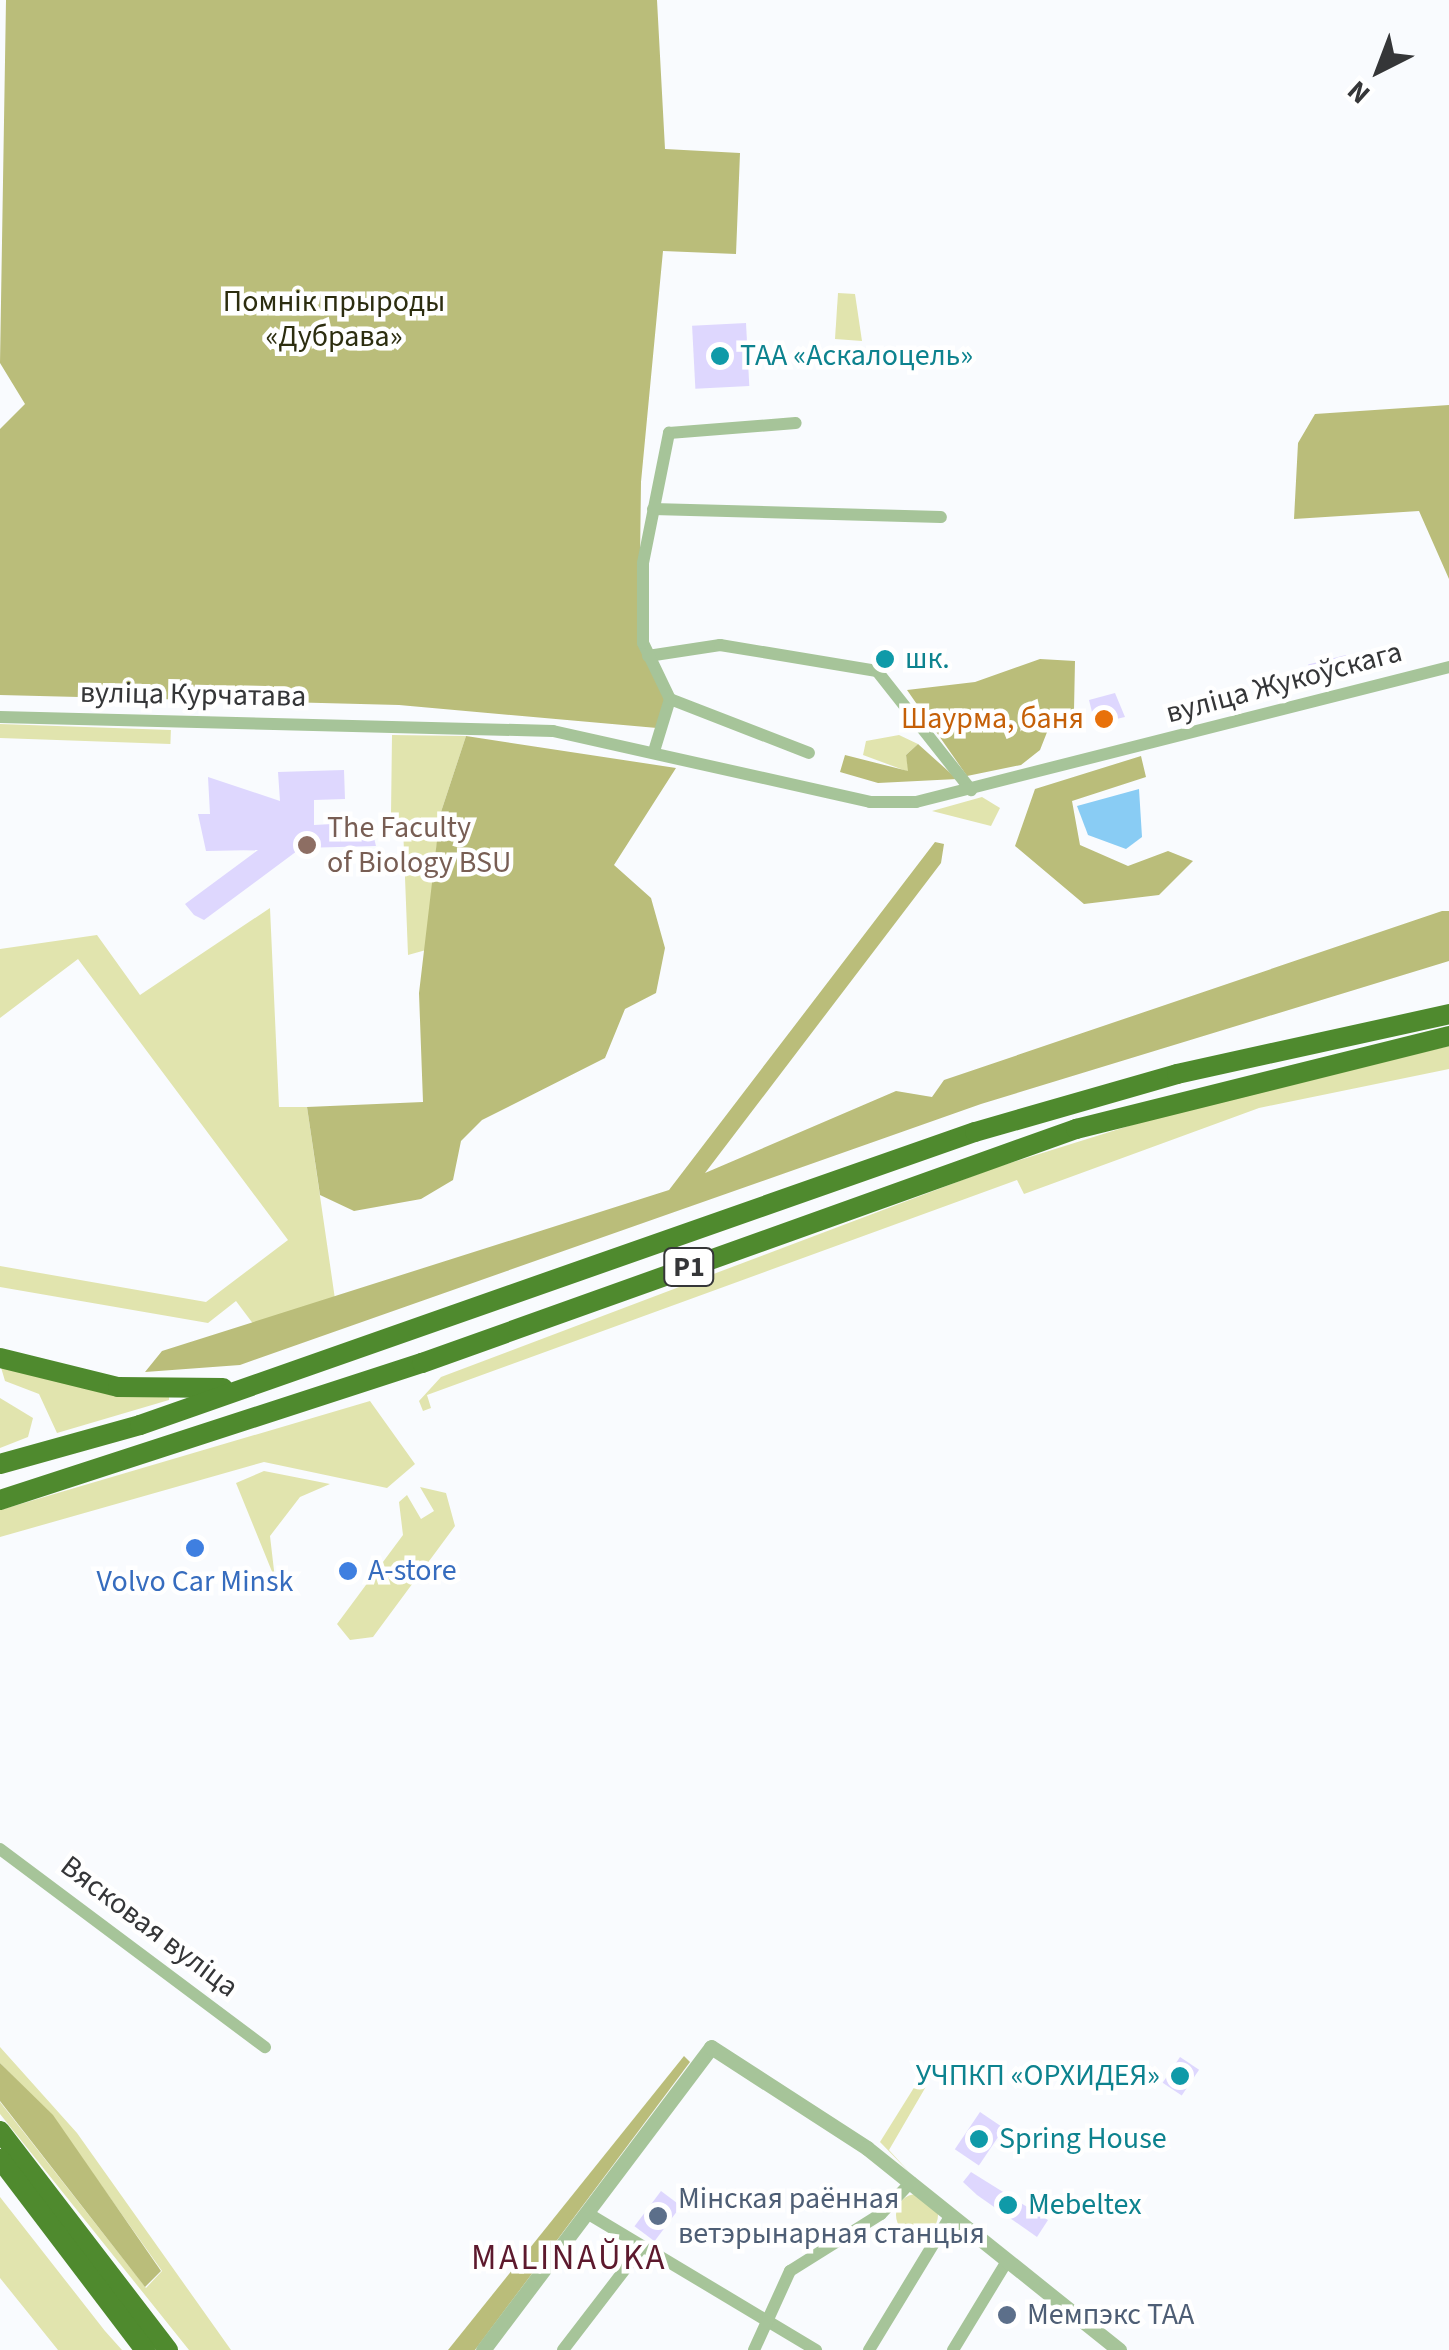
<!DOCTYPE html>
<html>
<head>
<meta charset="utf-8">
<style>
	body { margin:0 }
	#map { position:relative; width:1449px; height:2350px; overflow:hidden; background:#f9fbfe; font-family:"Source Sans 3",sans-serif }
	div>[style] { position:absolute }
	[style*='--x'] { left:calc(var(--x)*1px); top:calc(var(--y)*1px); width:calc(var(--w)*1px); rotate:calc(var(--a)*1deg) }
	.green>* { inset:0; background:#e1e4ae; transform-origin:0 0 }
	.round { border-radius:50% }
	.forest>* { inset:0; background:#babd7a }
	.water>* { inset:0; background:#89ccf4 }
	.building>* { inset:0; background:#ded7fe; transform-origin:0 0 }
	.minor>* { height:12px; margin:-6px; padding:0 6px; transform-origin:6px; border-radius:6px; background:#a6c499 }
	.tertiary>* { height:15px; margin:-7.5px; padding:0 7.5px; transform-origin:7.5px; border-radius:7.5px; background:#a6c499 }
	.trunk>* { height:20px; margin:-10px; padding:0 10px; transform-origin:10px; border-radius:10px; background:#4f8a2e }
	.dots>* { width:28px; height:28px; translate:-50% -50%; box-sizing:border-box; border:5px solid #fff; border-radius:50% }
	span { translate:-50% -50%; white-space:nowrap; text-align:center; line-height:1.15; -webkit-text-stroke:9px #fff; paint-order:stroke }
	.shield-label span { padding:2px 8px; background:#fff; border:2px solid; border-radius:8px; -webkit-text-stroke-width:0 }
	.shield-label { font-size:28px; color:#353638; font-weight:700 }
	.park-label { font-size:30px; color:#2c2d0f }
	.culture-label { font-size:30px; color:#0d838f }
	.left { translate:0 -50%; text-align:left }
	.right { translate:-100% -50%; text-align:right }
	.street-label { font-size:30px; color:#353638 }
	.food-label { font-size:30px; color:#c56008 }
	.education-label { font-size:30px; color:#785e54 }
	.shop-label { font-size:30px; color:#366cbe }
	.service-label { font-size:30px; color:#4e5e75 }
	.quarter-label { font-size:35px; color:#5d192d; letter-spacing:2.5px }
	.north { position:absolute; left:1329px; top:20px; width:100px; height:100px; -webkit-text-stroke:8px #fff; paint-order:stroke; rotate:222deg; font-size:28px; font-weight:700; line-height:40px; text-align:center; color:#353638 }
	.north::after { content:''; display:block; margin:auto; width:35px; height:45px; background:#353638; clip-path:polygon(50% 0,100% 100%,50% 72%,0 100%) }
</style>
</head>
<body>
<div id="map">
	<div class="green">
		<div style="clip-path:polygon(838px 293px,855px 294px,862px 341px,835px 339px)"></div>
		<div style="left:0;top:724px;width:171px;height:14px;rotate:2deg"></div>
		<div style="clip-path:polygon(392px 735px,466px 736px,440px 815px,426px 950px,408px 955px,403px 826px,391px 815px)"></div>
		<div style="clip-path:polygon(899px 735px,918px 744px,906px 755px,909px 772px,863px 755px,866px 741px)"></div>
		<div style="clip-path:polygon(982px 797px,1000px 808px,991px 826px,932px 811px)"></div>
		<div style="clip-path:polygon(270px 908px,279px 1107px,307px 1107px,335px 1299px,254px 1325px,236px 1301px,208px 1323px,0 1287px,0 1266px,206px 1302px,288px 1240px,78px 959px,0 1018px,0 949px,97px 935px,140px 995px)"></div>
		<div style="clip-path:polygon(1449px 1046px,1449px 1069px,1259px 1108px,1024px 1194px,1017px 1180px,427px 1395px,431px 1408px,423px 1411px,419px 1401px,441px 1377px,994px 1168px,1199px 1104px)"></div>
		<div style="clip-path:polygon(0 1364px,169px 1395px,169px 1400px,57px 1433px,39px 1394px,5px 1381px)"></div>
		<div style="clip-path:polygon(0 1398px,33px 1418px,28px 1437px,0 1448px)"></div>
		<div style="clip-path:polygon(370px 1401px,415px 1464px,387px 1488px,264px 1462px,0 1537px,0 1510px)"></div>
		<div style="clip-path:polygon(264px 1471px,330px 1484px,300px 1497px,270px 1536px,275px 1579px,236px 1483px)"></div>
		<div style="clip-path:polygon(420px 1487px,446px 1493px,455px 1526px,373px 1637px,350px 1640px,337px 1624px,403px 1535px,399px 1502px,407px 1495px,421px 1519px,434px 1511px)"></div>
		<div style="clip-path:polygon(0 2047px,77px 2133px,231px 2350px,189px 2350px,0 2114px,0 2102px,146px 2288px,162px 2271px,52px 2116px,0 2063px)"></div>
		<div style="clip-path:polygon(925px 2070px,935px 2071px,889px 2150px,911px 2174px,880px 2142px)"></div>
		<div class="round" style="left:896px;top:2194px;width:42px;height:42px"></div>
		<div style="clip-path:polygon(0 2197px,105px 2331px,122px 2350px,58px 2350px,0 2278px)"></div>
	</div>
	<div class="forest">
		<div style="clip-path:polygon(6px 0,657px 0,665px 149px,740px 153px,736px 254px,663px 251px,641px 482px,639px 638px,666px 699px,657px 728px,399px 705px,0 695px,0 429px,25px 404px,0 363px)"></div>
		<div style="clip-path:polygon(1449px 405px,1449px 579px,1419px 511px,1294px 519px,1298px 443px,1315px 414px)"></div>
		<div style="clip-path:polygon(1040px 659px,1075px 661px,1074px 710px,1053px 717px,1040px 750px,1021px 765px,967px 776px,907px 690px,975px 682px)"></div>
		<div style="clip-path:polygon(466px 736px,676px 768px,614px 865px,651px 898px,665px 948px,656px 993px,625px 1009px,605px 1058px,482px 1120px,461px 1141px,453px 1180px,421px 1199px,354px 1211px,320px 1195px,307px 1107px,423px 1102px,419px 993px,440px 815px)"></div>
		<div style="clip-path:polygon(918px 744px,957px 779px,878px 783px,840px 772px,845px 755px,908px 771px,906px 755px)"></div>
		<div style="clip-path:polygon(1141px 756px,1146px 777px,1072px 801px,1080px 845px,1128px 866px,1168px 851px,1193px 861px,1159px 895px,1084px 904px,1015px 846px,1035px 789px)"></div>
		<div style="clip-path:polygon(935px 842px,944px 844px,941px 863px,705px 1173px,896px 1091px,932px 1097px,944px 1080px,1442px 911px,1449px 911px,1449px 961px,981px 1104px,240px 1365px,145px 1372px,162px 1351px,669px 1190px)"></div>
		<div style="clip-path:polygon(684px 2056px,690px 2062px,475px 2350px,448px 2350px)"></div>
		<div style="clip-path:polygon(0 2063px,53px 2115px,161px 2271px,145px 2287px,0 2101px)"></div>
	</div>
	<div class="water">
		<div style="clip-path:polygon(1139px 789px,1142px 837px,1126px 849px,1088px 835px,1077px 806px)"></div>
	</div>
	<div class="building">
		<div style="left:746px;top:323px;width:63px;height:54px;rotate:87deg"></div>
		<div style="left:1346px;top:655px;width:16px;height:39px;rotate:76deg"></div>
		<div style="clip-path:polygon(1115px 693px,1125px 717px,1095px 724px,1089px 700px)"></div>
		<div style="clip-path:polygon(344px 770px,345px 799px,314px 800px,314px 825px,370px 822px,376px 846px,301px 848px,204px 920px,194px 915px,185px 904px,258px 850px,206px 851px,198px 814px,210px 814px,208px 777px,280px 801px,278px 772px)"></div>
		<div style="left:1180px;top:2057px;width:23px;height:31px;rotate:34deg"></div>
		<div style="left:980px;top:2112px;width:29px;height:45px;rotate:34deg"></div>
		<div style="clip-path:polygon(971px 2172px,1048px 2220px,1037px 2237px,977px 2195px,963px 2182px)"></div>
		<div style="left:661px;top:2191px;width:25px;height:44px;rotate:37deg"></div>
	</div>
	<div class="minor">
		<div style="--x:653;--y:509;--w:288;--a:1.6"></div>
		<div style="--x:648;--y:656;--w:73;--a:-8.7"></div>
		<div style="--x:720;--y:645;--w:159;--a:9.4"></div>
		<div style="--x:877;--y:671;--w:152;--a:51.7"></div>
		<div style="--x:670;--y:699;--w:149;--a:21.2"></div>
		<div style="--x:0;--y:717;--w:553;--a:1.45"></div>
		<div style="--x:553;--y:731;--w:325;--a:12.6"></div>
		<div style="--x:870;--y:802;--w:46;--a:0"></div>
		<div style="--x:916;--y:802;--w:550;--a:-14.21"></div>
		<div style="--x:655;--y:748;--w:51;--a:-73"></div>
		<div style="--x:670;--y:699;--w:62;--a:-115.7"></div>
		<div style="--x:643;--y:643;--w:80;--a:-90"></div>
		<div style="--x:643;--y:563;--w:133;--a:-78.7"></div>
		<div style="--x:669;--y:433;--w:127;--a:-4.5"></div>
		<div style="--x:0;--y:1849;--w:331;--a:36.8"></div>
		<div style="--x:587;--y:2213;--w:267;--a:30.9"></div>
		<div style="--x:563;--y:2350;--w:125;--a:-52.5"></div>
		<div style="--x:754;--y:2350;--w:87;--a:-65.5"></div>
		<div style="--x:790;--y:2271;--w:107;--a:-32.1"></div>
		<div style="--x:881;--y:2214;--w:44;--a:-46.8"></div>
		<div style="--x:869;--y:2350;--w:156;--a:-58.7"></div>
		<div style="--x:953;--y:2350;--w:102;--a:-58.7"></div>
	</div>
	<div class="tertiary">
		<div style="--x:483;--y:2350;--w:379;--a:-53"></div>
		<div style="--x:711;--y:2047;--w:186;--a:32.9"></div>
		<div style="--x:867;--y:2148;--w:323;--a:38.7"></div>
	</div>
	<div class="trunk">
		<div style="--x:0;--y:1358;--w:122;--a:13.8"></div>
		<div style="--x:118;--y:1387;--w:105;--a:0.5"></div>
		<div style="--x:0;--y:1464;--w:145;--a:-15.6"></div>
		<div style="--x:140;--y:1425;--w:885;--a:-19.34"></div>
		<div style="--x:975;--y:1132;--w:210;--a:-16"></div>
		<div style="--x:1177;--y:1074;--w:279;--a:-12.4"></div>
		<div style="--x:0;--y:1500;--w:444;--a:-18"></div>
		<div style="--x:422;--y:1363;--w:695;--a:-19.69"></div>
		<div style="--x:1076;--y:1129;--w:384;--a:-14"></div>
		<div style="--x:0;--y:2131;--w:276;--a:52.5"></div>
		<div style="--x:0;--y:2159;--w:240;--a:52.8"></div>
	</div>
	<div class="dots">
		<div style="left:720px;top:356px;background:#0f9aa8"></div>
		<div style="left:885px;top:659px;background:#0f9aa8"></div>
		<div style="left:1104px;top:719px;background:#e8710a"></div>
		<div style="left:307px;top:845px;background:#8d6e63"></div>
		<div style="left:195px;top:1548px;background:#3f7fe0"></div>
		<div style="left:348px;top:1571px;background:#3f7fe0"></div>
		<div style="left:1180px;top:2076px;background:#0f9aa8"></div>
		<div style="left:979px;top:2139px;background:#0f9aa8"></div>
		<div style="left:1008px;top:2205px;background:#0f9aa8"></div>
		<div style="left:658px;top:2216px;background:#5c6f8a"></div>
		<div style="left:1007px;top:2315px;background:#5c6f8a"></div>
	</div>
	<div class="shield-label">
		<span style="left:689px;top:1267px">Р1</span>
	</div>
	<div class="park-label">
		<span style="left:334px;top:319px">Помнік прыроды<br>«Дубрава»</span>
	</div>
	<div class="culture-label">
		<span class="left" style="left:740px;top:356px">ТАА «Аскалоцель»</span>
		<span class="left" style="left:905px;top:659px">шк.</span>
		<span class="right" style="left:1160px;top:2076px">УЧПКП «ОРХИДЕЯ»</span>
		<span class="left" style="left:999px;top:2139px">Spring House</span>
		<span class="left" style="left:1028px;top:2205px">Mebeltex</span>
	</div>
	<div class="street-label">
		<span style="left:1284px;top:683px;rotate:-15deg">вуліца Жукоўскага</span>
		<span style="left:193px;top:695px;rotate:1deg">вуліца Курчатава</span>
		<span style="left:149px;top:1927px;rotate:37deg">Вясковая вуліца</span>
	</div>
	<div class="food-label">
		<span class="right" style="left:1084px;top:719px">Шаурма, баня</span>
	</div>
	<div class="education-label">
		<span class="left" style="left:327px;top:845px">The Faculty<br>of Biology BSU</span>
	</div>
	<div class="shop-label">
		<span class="left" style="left:368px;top:1571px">А-store</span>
		<span style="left:195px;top:1582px">Volvo Car Minsk</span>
	</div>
	<div class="service-label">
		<span class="left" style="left:678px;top:2216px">Мінская раённая<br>ветэрынарная станцыя</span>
		<span class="left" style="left:1027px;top:2315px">Мемпэкс ТАА</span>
	</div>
	<div class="quarter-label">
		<span style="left:569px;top:2258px">MALINAŬKA</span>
	</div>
	<div class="north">N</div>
</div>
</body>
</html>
